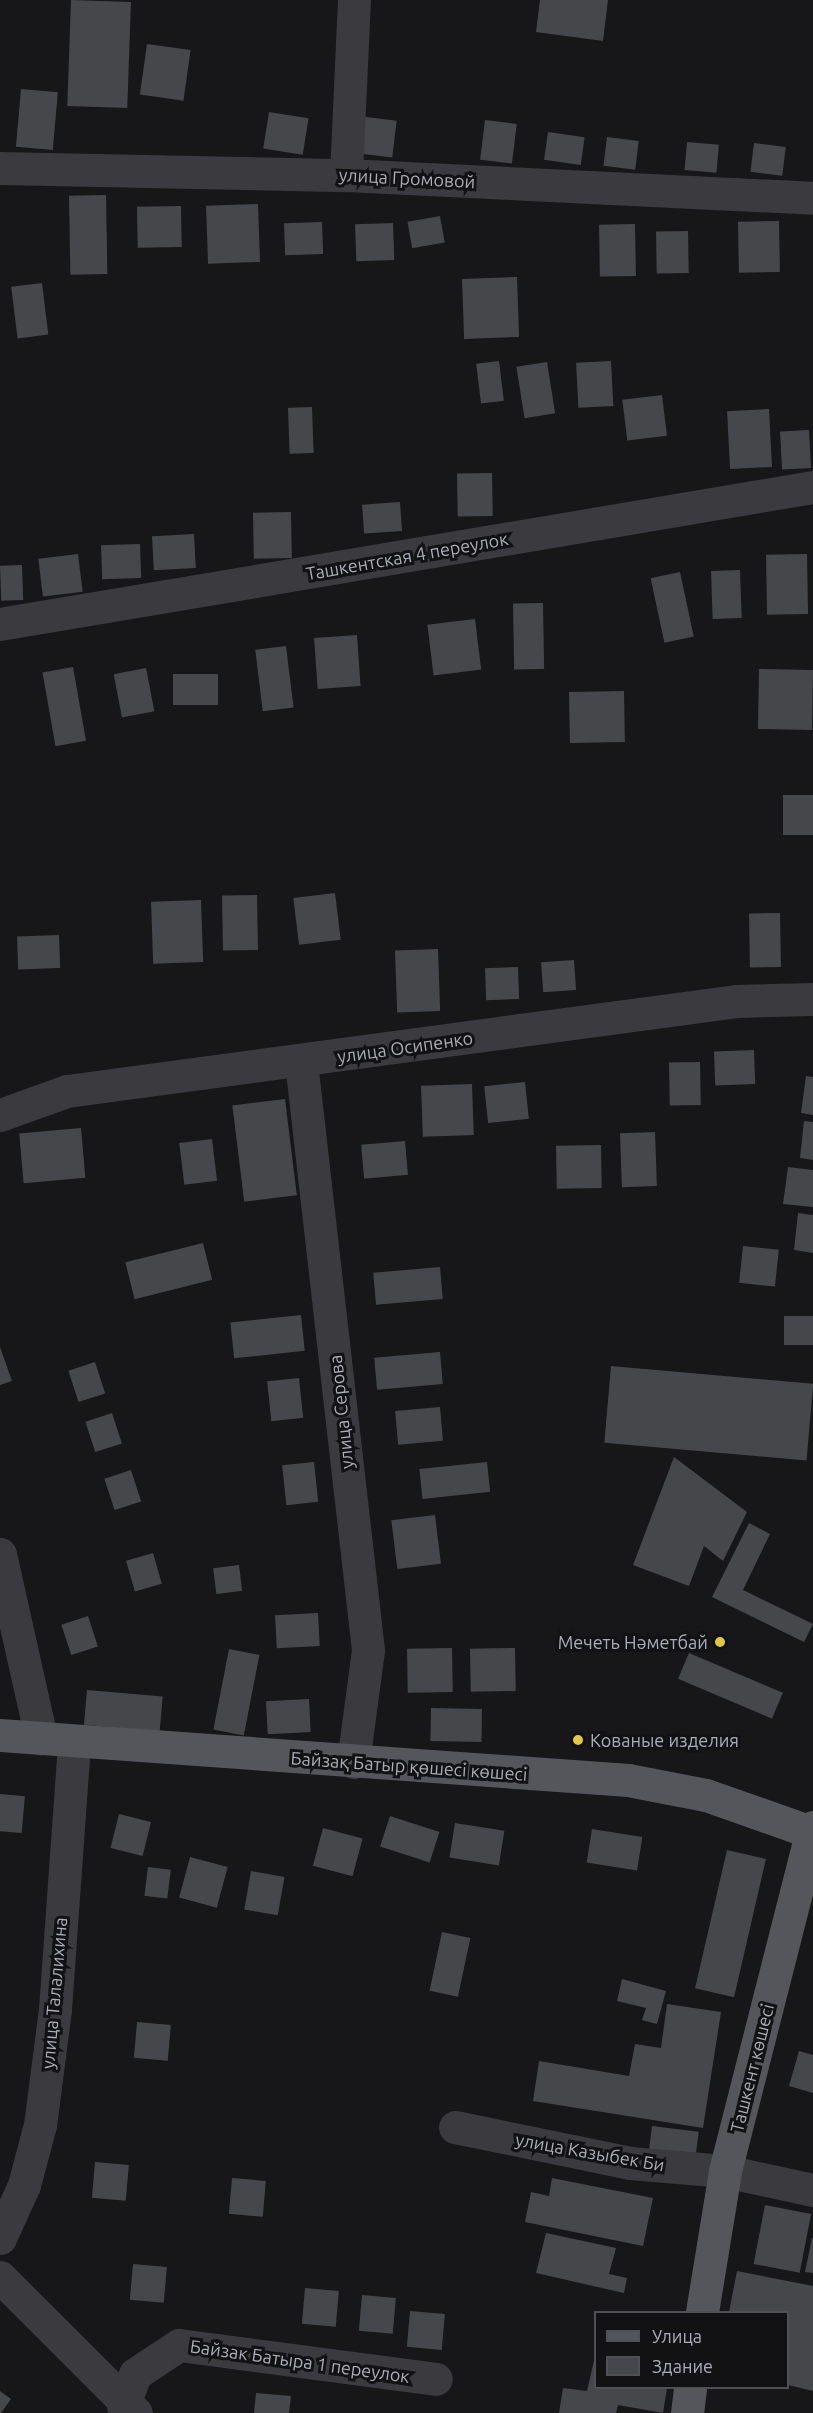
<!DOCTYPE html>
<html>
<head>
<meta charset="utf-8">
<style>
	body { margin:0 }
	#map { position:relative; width:813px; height:2413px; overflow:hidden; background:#171719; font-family:Ubuntu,sans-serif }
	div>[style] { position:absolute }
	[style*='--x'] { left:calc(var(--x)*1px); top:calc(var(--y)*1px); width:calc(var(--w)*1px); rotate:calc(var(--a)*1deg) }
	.building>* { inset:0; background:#46474b; transform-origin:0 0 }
	.minor>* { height:33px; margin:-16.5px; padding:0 16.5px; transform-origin:16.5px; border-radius:16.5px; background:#3a3a3f }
	.major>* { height:33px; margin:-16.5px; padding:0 16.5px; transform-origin:16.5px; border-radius:16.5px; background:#55555c }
	.dots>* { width:16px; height:16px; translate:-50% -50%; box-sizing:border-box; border:3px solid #121214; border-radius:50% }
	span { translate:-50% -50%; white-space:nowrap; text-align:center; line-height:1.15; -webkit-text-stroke:6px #121214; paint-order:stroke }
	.street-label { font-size:18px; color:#aaacb7 }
	.poi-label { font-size:18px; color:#aaacb7 }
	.right { translate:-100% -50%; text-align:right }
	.left { translate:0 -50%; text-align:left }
	.legend { position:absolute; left:594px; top:2311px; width:195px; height:78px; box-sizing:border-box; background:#121214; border:2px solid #4f5055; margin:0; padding:8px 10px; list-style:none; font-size:18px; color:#aaacb7 }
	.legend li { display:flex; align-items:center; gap:12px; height:30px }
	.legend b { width:30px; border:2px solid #4f5055 }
</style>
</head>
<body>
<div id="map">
	<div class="building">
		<div style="left:71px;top:0;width:60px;height:106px;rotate:2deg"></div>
		<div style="clip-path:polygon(540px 0,608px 0,603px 41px,536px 32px)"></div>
		<div style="left:147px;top:44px;width:44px;height:51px;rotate:8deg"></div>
		<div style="left:21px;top:89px;width:37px;height:58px;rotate:5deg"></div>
		<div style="left:269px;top:112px;width:40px;height:37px;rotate:9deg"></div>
		<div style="left:358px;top:116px;width:39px;height:37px;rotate:7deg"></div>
		<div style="left:485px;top:120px;width:32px;height:40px;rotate:7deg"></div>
		<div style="left:548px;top:132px;width:37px;height:28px;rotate:8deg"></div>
		<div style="left:607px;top:137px;width:32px;height:29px;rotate:7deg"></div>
		<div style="left:687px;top:142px;width:32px;height:28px;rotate:5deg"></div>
		<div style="left:754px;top:143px;width:32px;height:29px;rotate:7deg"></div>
		<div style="left:106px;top:195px;width:79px;height:37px;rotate:89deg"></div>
		<div style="left:258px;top:204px;width:58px;height:52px;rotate:88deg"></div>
		<div style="left:181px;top:206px;width:41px;height:44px;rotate:89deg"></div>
		<div style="left:440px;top:216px;width:27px;height:33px;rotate:80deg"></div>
		<div style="left:779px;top:221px;width:51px;height:41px;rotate:89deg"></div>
		<div style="left:322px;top:222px;width:32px;height:38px;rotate:88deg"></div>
		<div style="left:393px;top:223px;width:37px;height:38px;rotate:88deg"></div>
		<div style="left:635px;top:224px;width:52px;height:36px;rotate:89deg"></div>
		<div style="left:688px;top:231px;width:42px;height:32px;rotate:89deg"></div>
		<div style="left:517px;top:277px;width:60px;height:55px;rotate:88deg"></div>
		<div style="left:42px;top:283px;width:52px;height:31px;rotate:83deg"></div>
		<div style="left:499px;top:361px;width:40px;height:23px;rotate:83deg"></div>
		<div style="left:611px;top:361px;width:45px;height:35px;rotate:87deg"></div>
		<div style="left:547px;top:362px;width:52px;height:31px;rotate:81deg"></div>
		<div style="left:662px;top:395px;width:41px;height:40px;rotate:83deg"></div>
		<div style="left:312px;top:407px;width:46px;height:24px;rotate:88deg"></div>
		<div style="left:769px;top:409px;width:58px;height:42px;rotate:87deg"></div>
		<div style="left:809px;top:430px;width:38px;height:29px;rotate:87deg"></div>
		<div style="left:492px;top:473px;width:43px;height:35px;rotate:89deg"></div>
		<div style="left:400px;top:502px;width:29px;height:38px;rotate:86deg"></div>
		<div style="left:291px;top:512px;width:46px;height:38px;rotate:89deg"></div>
		<div style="left:194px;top:534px;width:34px;height:42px;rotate:87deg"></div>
		<div style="left:140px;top:544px;width:34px;height:39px;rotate:88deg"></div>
		<div style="left:78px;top:554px;width:38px;height:40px;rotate:83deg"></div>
		<div style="left:807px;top:554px;width:60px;height:41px;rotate:89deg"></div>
		<div style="left:22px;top:565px;width:35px;height:22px;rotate:88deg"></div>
		<div style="left:740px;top:570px;width:48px;height:29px;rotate:88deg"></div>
		<div style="left:680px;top:572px;width:66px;height:30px;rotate:78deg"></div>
		<div style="left:543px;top:603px;width:66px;height:30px;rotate:89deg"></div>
		<div style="left:475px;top:619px;width:51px;height:48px;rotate:83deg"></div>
		<div style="left:357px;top:635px;width:51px;height:43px;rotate:86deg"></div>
		<div style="left:286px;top:646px;width:62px;height:31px;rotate:83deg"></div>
		<div style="left:73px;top:667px;width:75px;height:31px;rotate:80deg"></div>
		<div style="left:146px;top:668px;width:44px;height:33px;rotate:79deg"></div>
		<div style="left:759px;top:669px;width:54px;height:60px;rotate:1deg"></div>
		<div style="left:173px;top:674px;width:45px;height:31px"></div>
		<div style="left:624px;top:691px;width:51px;height:55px;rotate:89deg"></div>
		<div style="left:783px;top:795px;width:30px;height:40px"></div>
		<div style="left:335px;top:893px;width:47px;height:42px;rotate:83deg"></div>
		<div style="left:257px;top:895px;width:55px;height:35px;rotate:89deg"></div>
		<div style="left:201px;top:900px;width:62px;height:50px;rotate:88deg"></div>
		<div style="left:780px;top:913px;width:54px;height:31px;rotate:89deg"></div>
		<div style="left:59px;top:935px;width:33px;height:42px;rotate:88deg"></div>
		<div style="left:438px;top:949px;width:62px;height:43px;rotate:88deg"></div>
		<div style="left:574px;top:960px;width:30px;height:33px;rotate:86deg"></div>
		<div style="left:518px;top:967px;width:32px;height:33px;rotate:88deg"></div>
		<div style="left:754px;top:1050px;width:34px;height:40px;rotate:88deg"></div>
		<div style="left:700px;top:1062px;width:43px;height:31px;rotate:89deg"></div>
		<div style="clip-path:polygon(806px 1076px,813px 1077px,813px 1115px,801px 1113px)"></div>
		<div style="left:525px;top:1082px;width:37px;height:41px;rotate:84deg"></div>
		<div style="left:472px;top:1084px;width:51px;height:51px;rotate:88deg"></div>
		<div style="left:285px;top:1099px;width:97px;height:53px;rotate:83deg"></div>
		<div style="clip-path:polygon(804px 1121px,813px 1122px,813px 1160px,800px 1158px)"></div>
		<div style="left:81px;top:1128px;width:50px;height:62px;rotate:85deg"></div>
		<div style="left:655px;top:1132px;width:54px;height:35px;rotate:88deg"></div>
		<div style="left:212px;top:1139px;width:42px;height:33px;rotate:83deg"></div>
		<div style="left:405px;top:1141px;width:34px;height:44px;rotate:85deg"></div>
		<div style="left:601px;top:1145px;width:43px;height:45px;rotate:89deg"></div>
		<div style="clip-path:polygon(788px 1167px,813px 1170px,813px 1207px,783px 1204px)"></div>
		<div style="clip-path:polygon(798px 1213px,813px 1215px,813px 1253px,794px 1250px)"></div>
		<div style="left:203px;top:1243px;width:38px;height:80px;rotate:76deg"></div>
		<div style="left:743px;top:1246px;width:36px;height:37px;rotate:6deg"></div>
		<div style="left:440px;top:1267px;width:32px;height:67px;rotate:85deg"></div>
		<div style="left:301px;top:1315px;width:36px;height:71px;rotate:84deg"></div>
		<div style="left:784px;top:1316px;width:29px;height:29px"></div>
		<div style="clip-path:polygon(0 1347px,12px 1381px,0 1385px)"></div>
		<div style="left:440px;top:1352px;width:32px;height:66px;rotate:85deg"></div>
		<div style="left:95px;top:1362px;width:33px;height:28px;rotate:72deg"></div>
		<div style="left:611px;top:1366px;width:203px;height:77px;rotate:5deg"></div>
		<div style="left:299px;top:1378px;width:40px;height:32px;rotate:84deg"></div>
		<div style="left:440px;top:1407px;width:34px;height:45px;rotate:85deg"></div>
		<div style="left:112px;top:1413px;width:32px;height:28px;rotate:72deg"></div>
		<div style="clip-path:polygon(674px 1457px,747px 1512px,723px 1561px,704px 1546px,689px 1586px,633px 1565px)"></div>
		<div style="left:314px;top:1462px;width:40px;height:32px;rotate:84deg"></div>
		<div style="left:487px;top:1462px;width:30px;height:68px;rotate:84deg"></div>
		<div style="left:131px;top:1470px;width:33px;height:28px;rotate:72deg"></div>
		<div style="left:435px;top:1515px;width:49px;height:44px;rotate:83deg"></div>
		<div style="clip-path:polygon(749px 1523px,770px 1534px,743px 1590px,813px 1624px,804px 1642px,712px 1597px)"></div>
		<div style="left:153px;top:1553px;width:32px;height:28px;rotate:74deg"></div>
		<div style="left:239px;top:1565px;width:26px;height:26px;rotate:83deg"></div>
		<div style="left:318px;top:1613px;width:33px;height:43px;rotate:87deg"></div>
		<div style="left:88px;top:1616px;width:32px;height:28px;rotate:72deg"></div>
		<div style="left:452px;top:1648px;width:44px;height:45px;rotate:89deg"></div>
		<div style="left:515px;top:1648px;width:43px;height:45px;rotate:89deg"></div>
		<div style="left:229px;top:1649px;width:31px;height:82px;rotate:11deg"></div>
		<div style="left:689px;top:1653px;width:102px;height:28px;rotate:23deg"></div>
		<div style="left:87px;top:1690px;width:76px;height:35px;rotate:5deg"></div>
		<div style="left:309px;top:1699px;width:33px;height:43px;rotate:87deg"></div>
		<div style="left:431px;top:1708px;width:51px;height:33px;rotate:1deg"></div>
		<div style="left:0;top:1794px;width:25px;height:37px;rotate:5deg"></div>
		<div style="left:119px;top:1814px;width:33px;height:35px;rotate:14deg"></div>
		<div style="left:390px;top:1816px;width:52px;height:32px;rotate:18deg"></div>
		<div style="left:455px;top:1823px;width:50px;height:35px;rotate:9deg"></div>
		<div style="left:323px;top:1828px;width:41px;height:39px;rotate:15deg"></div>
		<div style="left:592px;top:1829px;width:51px;height:34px;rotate:9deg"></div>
		<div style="left:727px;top:1850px;width:40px;height:142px;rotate:13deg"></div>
		<div style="left:190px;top:1857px;width:39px;height:42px;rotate:15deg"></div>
		<div style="left:148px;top:1867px;width:23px;height:29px;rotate:7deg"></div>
		<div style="left:251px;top:1871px;width:34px;height:39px;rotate:10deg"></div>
		<div style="left:442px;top:1932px;width:29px;height:60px;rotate:12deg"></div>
		<div style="clip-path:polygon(622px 1979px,666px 1991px,657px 2024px,642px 2020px,646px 2008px,617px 2001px)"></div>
		<div style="clip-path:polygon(667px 2004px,721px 2012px,703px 2128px,533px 2101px,539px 2061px,629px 2076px,635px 2044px,661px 2048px)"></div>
		<div style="left:137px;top:2022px;width:34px;height:36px;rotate:5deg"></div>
		<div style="clip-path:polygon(799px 2051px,813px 2055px,813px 2093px,789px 2086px)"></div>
		<div style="left:652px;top:2126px;width:47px;height:29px;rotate:7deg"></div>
		<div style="left:95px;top:2162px;width:34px;height:36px;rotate:5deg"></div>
		<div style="left:232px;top:2178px;width:34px;height:36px;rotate:5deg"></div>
		<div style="clip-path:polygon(552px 2178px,653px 2198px,643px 2246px,525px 2222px,531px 2192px,549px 2196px)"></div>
		<div style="left:765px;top:2205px;width:47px;height:60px;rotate:11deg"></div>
		<div style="clip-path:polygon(546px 2233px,616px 2248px,609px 2274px,627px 2278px,624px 2293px,536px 2273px)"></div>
		<div style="clip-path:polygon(812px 2238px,813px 2238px,813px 2273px,805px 2272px)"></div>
		<div style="left:133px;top:2264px;width:34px;height:36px;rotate:5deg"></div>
		<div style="clip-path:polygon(737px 2271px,813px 2286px,813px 2391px,788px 2385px,788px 2312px,729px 2312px)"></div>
		<div style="left:305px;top:2288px;width:34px;height:36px;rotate:5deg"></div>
		<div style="left:362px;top:2295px;width:34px;height:36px;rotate:5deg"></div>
		<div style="left:410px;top:2311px;width:35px;height:36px;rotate:5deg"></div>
		<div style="clip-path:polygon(596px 2352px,596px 2388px,667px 2388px,663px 2413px,618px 2405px,616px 2413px,559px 2413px,563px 2388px,587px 2391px)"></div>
		<div style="clip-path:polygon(0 2391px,11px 2399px,1px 2413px,0 2413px)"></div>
		<div style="clip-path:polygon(256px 2393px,291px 2396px,289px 2413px,254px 2413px)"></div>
	</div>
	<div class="minor">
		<div style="--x:0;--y:168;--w:346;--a:1.2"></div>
		<div style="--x:346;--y:175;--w:468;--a:2.8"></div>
		<div style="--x:346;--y:175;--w:175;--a:-87.4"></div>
		<div style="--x:0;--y:624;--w:824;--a:-9.57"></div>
		<div style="--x:301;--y:1062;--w:592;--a:83.5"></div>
		<div style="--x:368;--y:1650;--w:113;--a:97.6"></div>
		<div style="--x:0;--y:1115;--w:71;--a:-19.7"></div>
		<div style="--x:67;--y:1091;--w:675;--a:-7.66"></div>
		<div style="--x:736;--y:1001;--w:77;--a:-1.5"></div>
		<div style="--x:0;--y:1554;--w:189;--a:77.4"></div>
		<div style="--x:455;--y:2127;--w:179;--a:11.6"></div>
		<div style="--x:630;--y:2163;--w:95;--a:4.8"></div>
		<div style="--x:725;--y:2171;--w:90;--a:12.2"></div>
		<div style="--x:0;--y:2238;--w:58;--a:-65.6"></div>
		<div style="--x:24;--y:2185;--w:62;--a:-75.1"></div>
		<div style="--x:40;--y:2125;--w:117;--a:-82.6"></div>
		<div style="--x:55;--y:2009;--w:268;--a:-85.9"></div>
		<div style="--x:0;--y:2277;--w:192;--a:45"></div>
		<div style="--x:123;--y:2406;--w:34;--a:-69"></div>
		<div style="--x:135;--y:2374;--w:53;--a:-33.4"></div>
		<div style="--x:179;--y:2345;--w:259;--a:7.5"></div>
	</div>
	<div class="major">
		<div style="--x:0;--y:1735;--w:630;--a:4.1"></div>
		<div style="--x:628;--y:1780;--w:79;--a:10.9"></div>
		<div style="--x:706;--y:1795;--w:111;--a:19.4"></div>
		<div style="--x:702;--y:2312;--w:143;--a:-80.7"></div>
		<div style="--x:725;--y:2171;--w:355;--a:-75.7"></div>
		<div style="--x:687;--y:2413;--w:25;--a:-83"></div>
	</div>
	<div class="dots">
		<div style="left:720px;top:1642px;background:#e1c747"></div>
		<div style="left:578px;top:1740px;background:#e1c747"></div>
	</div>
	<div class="street-label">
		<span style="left:407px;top:178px;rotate:3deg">улица Громовой</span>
		<span style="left:407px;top:556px;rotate:-10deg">Ташкентская 4 переулок</span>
		<span style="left:405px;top:1047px;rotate:-8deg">улица Осипенко</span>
		<span style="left:341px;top:1412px;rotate:-96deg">улица Серова</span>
		<span style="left:409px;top:1766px;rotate:4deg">Байзақ Батыр қөшесі көшесі</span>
		<span style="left:54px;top:1993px;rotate:-85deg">улица Талалихина</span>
		<span style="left:752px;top:2068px;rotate:-76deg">Ташкент көшесі</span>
		<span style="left:590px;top:2152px;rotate:10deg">улица Казыбек Би</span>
		<span style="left:300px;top:2361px;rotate:8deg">Байзак Батыра 1 переулок</span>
	</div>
	<div class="poi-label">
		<span class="right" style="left:708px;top:1642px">Мечеть Нәметбай</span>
		<span class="left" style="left:590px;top:1740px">Кованые изделия</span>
	</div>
	<ul class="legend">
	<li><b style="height:8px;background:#55555c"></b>Улица</li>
	<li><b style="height:16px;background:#46474b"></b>Здание</li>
	</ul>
</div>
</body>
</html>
